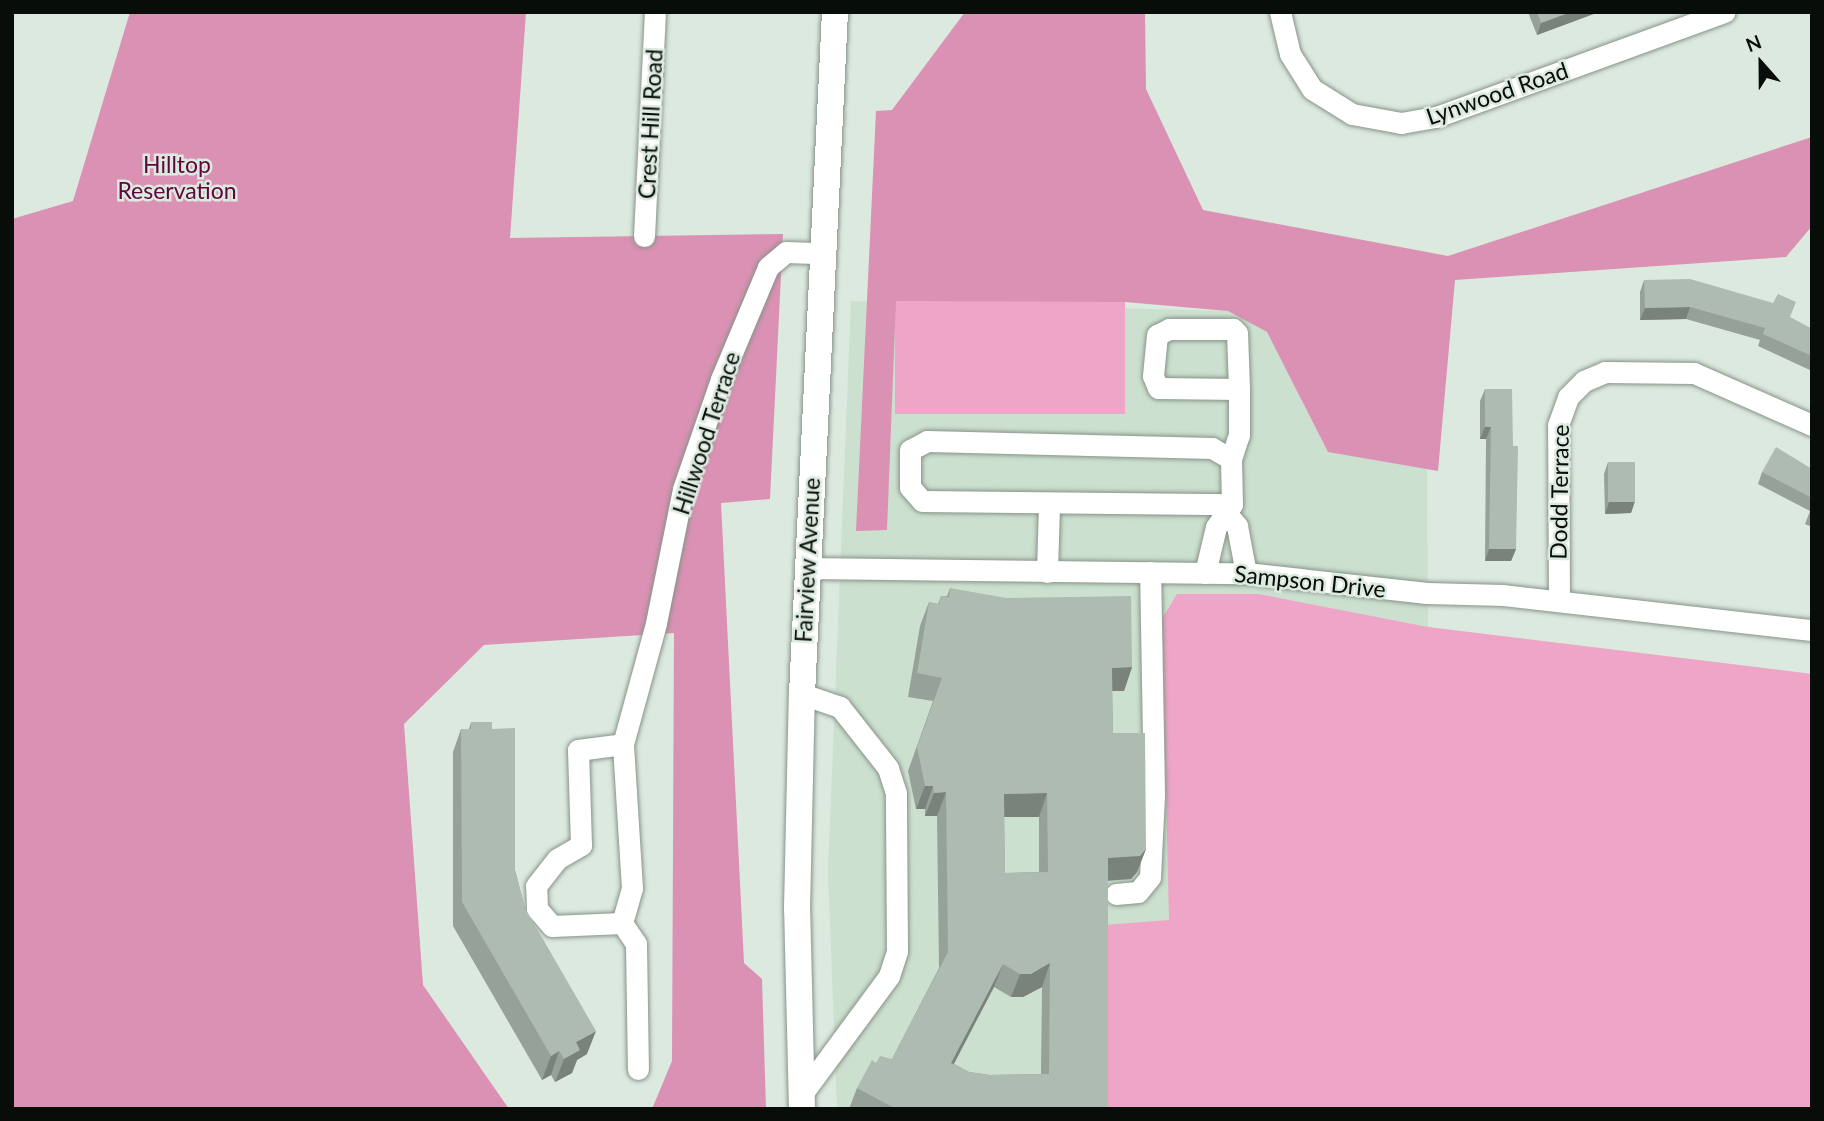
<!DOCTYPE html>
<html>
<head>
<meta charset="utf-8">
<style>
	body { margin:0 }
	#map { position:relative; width:1824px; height:1121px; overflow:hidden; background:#dce9de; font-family:Lato,sans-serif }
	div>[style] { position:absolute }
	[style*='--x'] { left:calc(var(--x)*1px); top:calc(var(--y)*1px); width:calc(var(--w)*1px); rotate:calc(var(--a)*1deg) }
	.built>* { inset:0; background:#cce0cf }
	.green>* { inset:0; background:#efa5c7; transform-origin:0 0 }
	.forest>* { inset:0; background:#da91b3 }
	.roads { filter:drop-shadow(0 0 2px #879389) drop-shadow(0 0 2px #879389) }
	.minor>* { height:21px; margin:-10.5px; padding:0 10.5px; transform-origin:10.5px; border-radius:10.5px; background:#fff }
	.major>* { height:26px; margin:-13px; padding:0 13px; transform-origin:13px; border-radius:13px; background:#fff }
	.wall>* { inset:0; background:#96a197 }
	.shaded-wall>* { inset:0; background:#7a837b }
	.building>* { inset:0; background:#aebbb0; transform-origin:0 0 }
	span { translate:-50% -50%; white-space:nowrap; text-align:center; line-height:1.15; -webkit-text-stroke:5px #dce9de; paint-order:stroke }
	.street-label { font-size:23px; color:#080d09 }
	.park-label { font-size:23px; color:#5f073c }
	.frame { position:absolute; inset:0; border:14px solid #080d09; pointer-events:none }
	.north { position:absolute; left:1726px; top:28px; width:70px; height:70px; -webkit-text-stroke:5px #dce9de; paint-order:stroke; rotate:339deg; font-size:19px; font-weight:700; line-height:28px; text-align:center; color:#080d09 }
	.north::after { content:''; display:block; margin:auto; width:24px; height:32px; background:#080d09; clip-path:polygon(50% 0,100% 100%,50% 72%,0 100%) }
</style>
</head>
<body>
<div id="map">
	<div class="built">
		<div style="clip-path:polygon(851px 301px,1228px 311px,1267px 332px,1328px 452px,1427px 469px,1428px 627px,1812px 674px,1812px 1109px,837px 1109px,828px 871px)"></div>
	</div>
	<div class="green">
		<div style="left:895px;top:301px;width:230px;height:113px"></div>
		<div style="clip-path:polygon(1177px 594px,1259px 594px,1428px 627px,1812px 674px,1812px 1109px,1108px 1109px,1104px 925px,1169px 920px,1162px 619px)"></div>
	</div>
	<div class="forest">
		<div style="clip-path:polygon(130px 12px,526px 12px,510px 238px,783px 234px,770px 499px,721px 503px,744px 963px,762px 979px,766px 1109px,652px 1109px,672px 1061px,674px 633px,484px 645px,404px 724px,423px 985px,509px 1109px,12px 1109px,12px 219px,73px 201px)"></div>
		<div style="clip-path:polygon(965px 12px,1145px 12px,1146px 89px,1203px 210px,1448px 256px,1812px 137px,1812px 226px,1786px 257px,1455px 280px,1438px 471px,1328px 452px,1267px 332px,1228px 311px,1125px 302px,896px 301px,887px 530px,856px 531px,876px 111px,892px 110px)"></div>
	</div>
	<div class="roads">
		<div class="minor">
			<div style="--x:1280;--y:12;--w:43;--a:76.6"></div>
			<div style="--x:1290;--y:54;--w:41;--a:57.8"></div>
			<div style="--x:1312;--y:89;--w:47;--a:32"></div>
			<div style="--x:1352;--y:114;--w:50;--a:10.4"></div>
			<div style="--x:1401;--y:123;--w:36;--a:-10"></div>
			<div style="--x:1436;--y:117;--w:307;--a:-20"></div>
			<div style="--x:644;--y:236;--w:224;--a:-87.2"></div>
			<div style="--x:1231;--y:459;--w:25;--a:-72"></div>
			<div style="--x:1239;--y:435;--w:46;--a:-90"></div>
			<div style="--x:1239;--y:389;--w:56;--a:-92"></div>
			<div style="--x:1237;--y:333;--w:6;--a:-135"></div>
			<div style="--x:1233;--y:329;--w:64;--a:180"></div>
			<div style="--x:1169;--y:329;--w:13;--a:153"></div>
			<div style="--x:1157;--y:335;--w:41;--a:95.6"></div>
			<div style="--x:1153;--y:376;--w:13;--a:67"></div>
			<div style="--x:1158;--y:388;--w:81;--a:0.7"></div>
			<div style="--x:1227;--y:514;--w:16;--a:50"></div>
			<div style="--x:1237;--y:526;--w:48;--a:79.2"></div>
			<div style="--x:806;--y:568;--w:440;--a:0.7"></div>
			<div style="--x:1246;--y:573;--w:182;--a:6.3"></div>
			<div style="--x:1427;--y:593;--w:76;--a:1.5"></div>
			<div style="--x:1503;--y:595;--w:311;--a:6.5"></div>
			<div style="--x:1047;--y:572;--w:69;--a:-88.3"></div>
			<div style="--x:1205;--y:573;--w:47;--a:-76.6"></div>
			<div style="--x:1216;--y:527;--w:28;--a:-55"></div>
			<div style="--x:1232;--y:504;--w:45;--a:-91.3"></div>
			<div style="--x:1231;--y:459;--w:22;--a:-150"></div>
			<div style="--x:1212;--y:448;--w:285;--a:-178.6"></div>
			<div style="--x:927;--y:441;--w:19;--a:152"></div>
			<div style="--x:910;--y:450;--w:37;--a:90"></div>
			<div style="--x:910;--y:487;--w:18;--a:49"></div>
			<div style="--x:922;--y:501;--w:310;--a:0.6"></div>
			<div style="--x:1559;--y:601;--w:176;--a:-90.3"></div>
			<div style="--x:1558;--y:425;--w:30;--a:-70"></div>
			<div style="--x:1568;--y:397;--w:23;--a:-45"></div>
			<div style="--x:1584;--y:381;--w:23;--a:-23"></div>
			<div style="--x:1605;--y:372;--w:89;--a:0.6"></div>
			<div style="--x:1694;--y:373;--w:129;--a:23.8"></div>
			<div style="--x:1116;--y:894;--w:22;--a:-5"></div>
			<div style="--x:1138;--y:892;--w:19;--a:-51"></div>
			<div style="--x:1150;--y:877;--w:82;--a:-87.2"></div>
			<div style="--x:1154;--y:795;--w:223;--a:-91"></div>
			<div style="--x:622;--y:923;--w:36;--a:-74"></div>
			<div style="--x:632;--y:888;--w:144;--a:-93.6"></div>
			<div style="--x:623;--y:744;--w:125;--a:-74.7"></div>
			<div style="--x:656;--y:623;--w:137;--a:-78.6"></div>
			<div style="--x:683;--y:489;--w:116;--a:-70.9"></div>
			<div style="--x:721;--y:379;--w:121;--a:-67.2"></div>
			<div style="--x:768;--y:267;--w:23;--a:-40"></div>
			<div style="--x:786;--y:252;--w:36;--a:2"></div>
			<div style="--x:622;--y:923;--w:70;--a:177.5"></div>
			<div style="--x:552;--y:926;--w:23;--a:-131"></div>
			<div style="--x:537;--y:909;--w:23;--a:-92"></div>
			<div style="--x:536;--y:886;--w:34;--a:-52"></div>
			<div style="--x:557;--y:859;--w:28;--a:-30"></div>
			<div style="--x:581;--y:845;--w:95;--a:-91.8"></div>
			<div style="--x:578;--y:750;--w:45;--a:-7.6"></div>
			<div style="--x:622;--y:923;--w:25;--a:56"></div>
			<div style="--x:636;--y:944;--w:125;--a:89.1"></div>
			<div style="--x:802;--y:1094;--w:147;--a:-53.6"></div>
			<div style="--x:889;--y:976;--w:26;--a:-72"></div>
			<div style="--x:897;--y:951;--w:158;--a:-90.4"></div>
			<div style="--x:896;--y:793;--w:26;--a:-108"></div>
			<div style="--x:888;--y:768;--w:78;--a:-128.2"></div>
			<div style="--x:840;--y:707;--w:40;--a:-161.1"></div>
		</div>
		<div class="major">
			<div style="--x:802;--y:1109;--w:200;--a:-91.4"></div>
			<div style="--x:797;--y:909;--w:215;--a:-88.7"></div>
			<div style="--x:802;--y:694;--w:683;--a:-87.23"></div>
		</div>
	</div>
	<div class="wall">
		<div style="clip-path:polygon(1528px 12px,1599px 12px,1537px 35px)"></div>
		<div style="clip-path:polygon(1644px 280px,1791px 318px,1812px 329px,1812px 371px,1758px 346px,1760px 340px,1686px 319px,1640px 320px,1640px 292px)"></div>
		<div style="clip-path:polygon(1485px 389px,1513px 446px,1516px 549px,1511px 561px,1485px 561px,1486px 439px,1480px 439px,1480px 401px)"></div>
		<div style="clip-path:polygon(1608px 462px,1635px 501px,1631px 513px,1605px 514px,1604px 474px)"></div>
		<div style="clip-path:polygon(1812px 469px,1812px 527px,1805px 524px,1810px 511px,1758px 484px,1762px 472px)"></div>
		<div style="clip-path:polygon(evenodd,950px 588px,1132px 667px,1124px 691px,1112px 691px,1113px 733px,1146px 849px,1137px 872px,1131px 879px,1108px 881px,1108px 1109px,849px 1109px,857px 1088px,876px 1063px,892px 1059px,939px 968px,937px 816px,925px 816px,925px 809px,916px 809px,908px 771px,933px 701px,908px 697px,920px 626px,929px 602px,938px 604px,941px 596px,947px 596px,950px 588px,1004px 817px,1039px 817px,1039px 872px,1005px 873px,1004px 817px,950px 588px,994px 987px,1011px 997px,1023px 997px,1042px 987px,1041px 1074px,990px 1075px,969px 1072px,954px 1064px,994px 987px)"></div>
		<div style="clip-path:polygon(471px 722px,492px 729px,515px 870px,525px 908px,587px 1054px,577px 1060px,572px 1073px,555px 1082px,551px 1075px,542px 1080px,453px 926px,453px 752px,461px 729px,469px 729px)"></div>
	</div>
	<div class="shaded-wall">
		<div style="clip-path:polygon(1571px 12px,1599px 12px,1537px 35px,1541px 23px)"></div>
		<div style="clip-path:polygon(1690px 307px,1686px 319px,1640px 320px,1645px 308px)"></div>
		<div style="clip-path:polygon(1485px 427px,1491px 427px,1486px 439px,1480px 439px)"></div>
		<div style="clip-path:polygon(1635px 501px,1631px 513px,1605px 514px,1609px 502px)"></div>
		<div style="clip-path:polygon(1489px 549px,1516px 549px,1511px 561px,1485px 561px)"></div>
		<div style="clip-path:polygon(1132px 667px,1124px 691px,1103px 691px,1112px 668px)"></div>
		<div style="clip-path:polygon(925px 786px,933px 786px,925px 809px,916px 809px)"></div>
		<div style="clip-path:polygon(946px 792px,937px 816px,925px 816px,934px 793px)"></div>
		<div style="clip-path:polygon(1047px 793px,1039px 817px,996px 817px,1004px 794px)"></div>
		<div style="clip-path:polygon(1146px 849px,1137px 872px,1131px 879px,1100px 881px,1108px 858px)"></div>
		<div style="clip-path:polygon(1050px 963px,1042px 987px,1023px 997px,1011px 997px,1020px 974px)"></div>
		<div style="clip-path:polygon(1003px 964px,994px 987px,942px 1086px,951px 1063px)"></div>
		<div style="clip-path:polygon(596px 1031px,587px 1054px,577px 1060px,572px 1073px,555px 1082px,564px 1059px,576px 1042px)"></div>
		<div style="clip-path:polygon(559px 1051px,551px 1075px,542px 1080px,551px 1056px)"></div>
	</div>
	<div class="building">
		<div style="clip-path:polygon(1537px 12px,1571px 12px,1541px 23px)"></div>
		<div style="clip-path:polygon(1690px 279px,1773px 303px,1778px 294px,1796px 302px,1790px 317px,1812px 329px,1812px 356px,1763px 334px,1765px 328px,1690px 307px,1645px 308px,1644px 280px)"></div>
		<div style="clip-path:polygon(1485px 389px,1512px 389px,1513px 446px,1518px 446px,1516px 549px,1489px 549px,1491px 427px,1485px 427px)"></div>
		<div style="clip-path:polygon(1776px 447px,1812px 469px,1812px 498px,1762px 472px)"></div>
		<div style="left:1608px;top:462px;width:27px;height:40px"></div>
		<div style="clip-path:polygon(evenodd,950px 588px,1006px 598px,1131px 596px,1132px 667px,1112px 668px,1113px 733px,1145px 733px,1146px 849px,1140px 856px,1108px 858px,1108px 1109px,896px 1109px,857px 1088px,872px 1060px,876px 1063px,880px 1056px,892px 1059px,948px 952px,946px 792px,934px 793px,933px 786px,925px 786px,917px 747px,942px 678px,917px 673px,929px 602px,939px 604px,941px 596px,949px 597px,950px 588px,1047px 793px,1048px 872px,1005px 873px,1004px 794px,1047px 793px,950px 588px,1050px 963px,1049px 1074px,990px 1075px,969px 1072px,951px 1063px,1003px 964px,1020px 974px,1031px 974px,1050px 963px)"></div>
		<div style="clip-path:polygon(471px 722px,492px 722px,492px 729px,515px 728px,515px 870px,525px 908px,596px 1031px,576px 1042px,580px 1050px,564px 1059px,559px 1051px,551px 1056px,462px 902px,461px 729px,471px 729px)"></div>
	</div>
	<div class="street-label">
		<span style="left:1497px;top:93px;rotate:-19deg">Lynwood Road</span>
		<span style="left:650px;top:124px;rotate:-87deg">Crest Hill Road</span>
		<span style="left:706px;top:433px;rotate:-72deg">Hillwood Terrace</span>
		<span style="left:1559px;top:492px;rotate:-89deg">Dodd Terrace</span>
		<span style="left:807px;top:560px;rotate:-87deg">Fairview Avenue</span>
		<span style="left:1310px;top:581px;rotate:6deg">Sampson Drive</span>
	</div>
	<div class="park-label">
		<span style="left:177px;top:177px">Hilltop<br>Reservation</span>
	</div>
	<div class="frame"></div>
	<div class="north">N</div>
</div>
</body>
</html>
